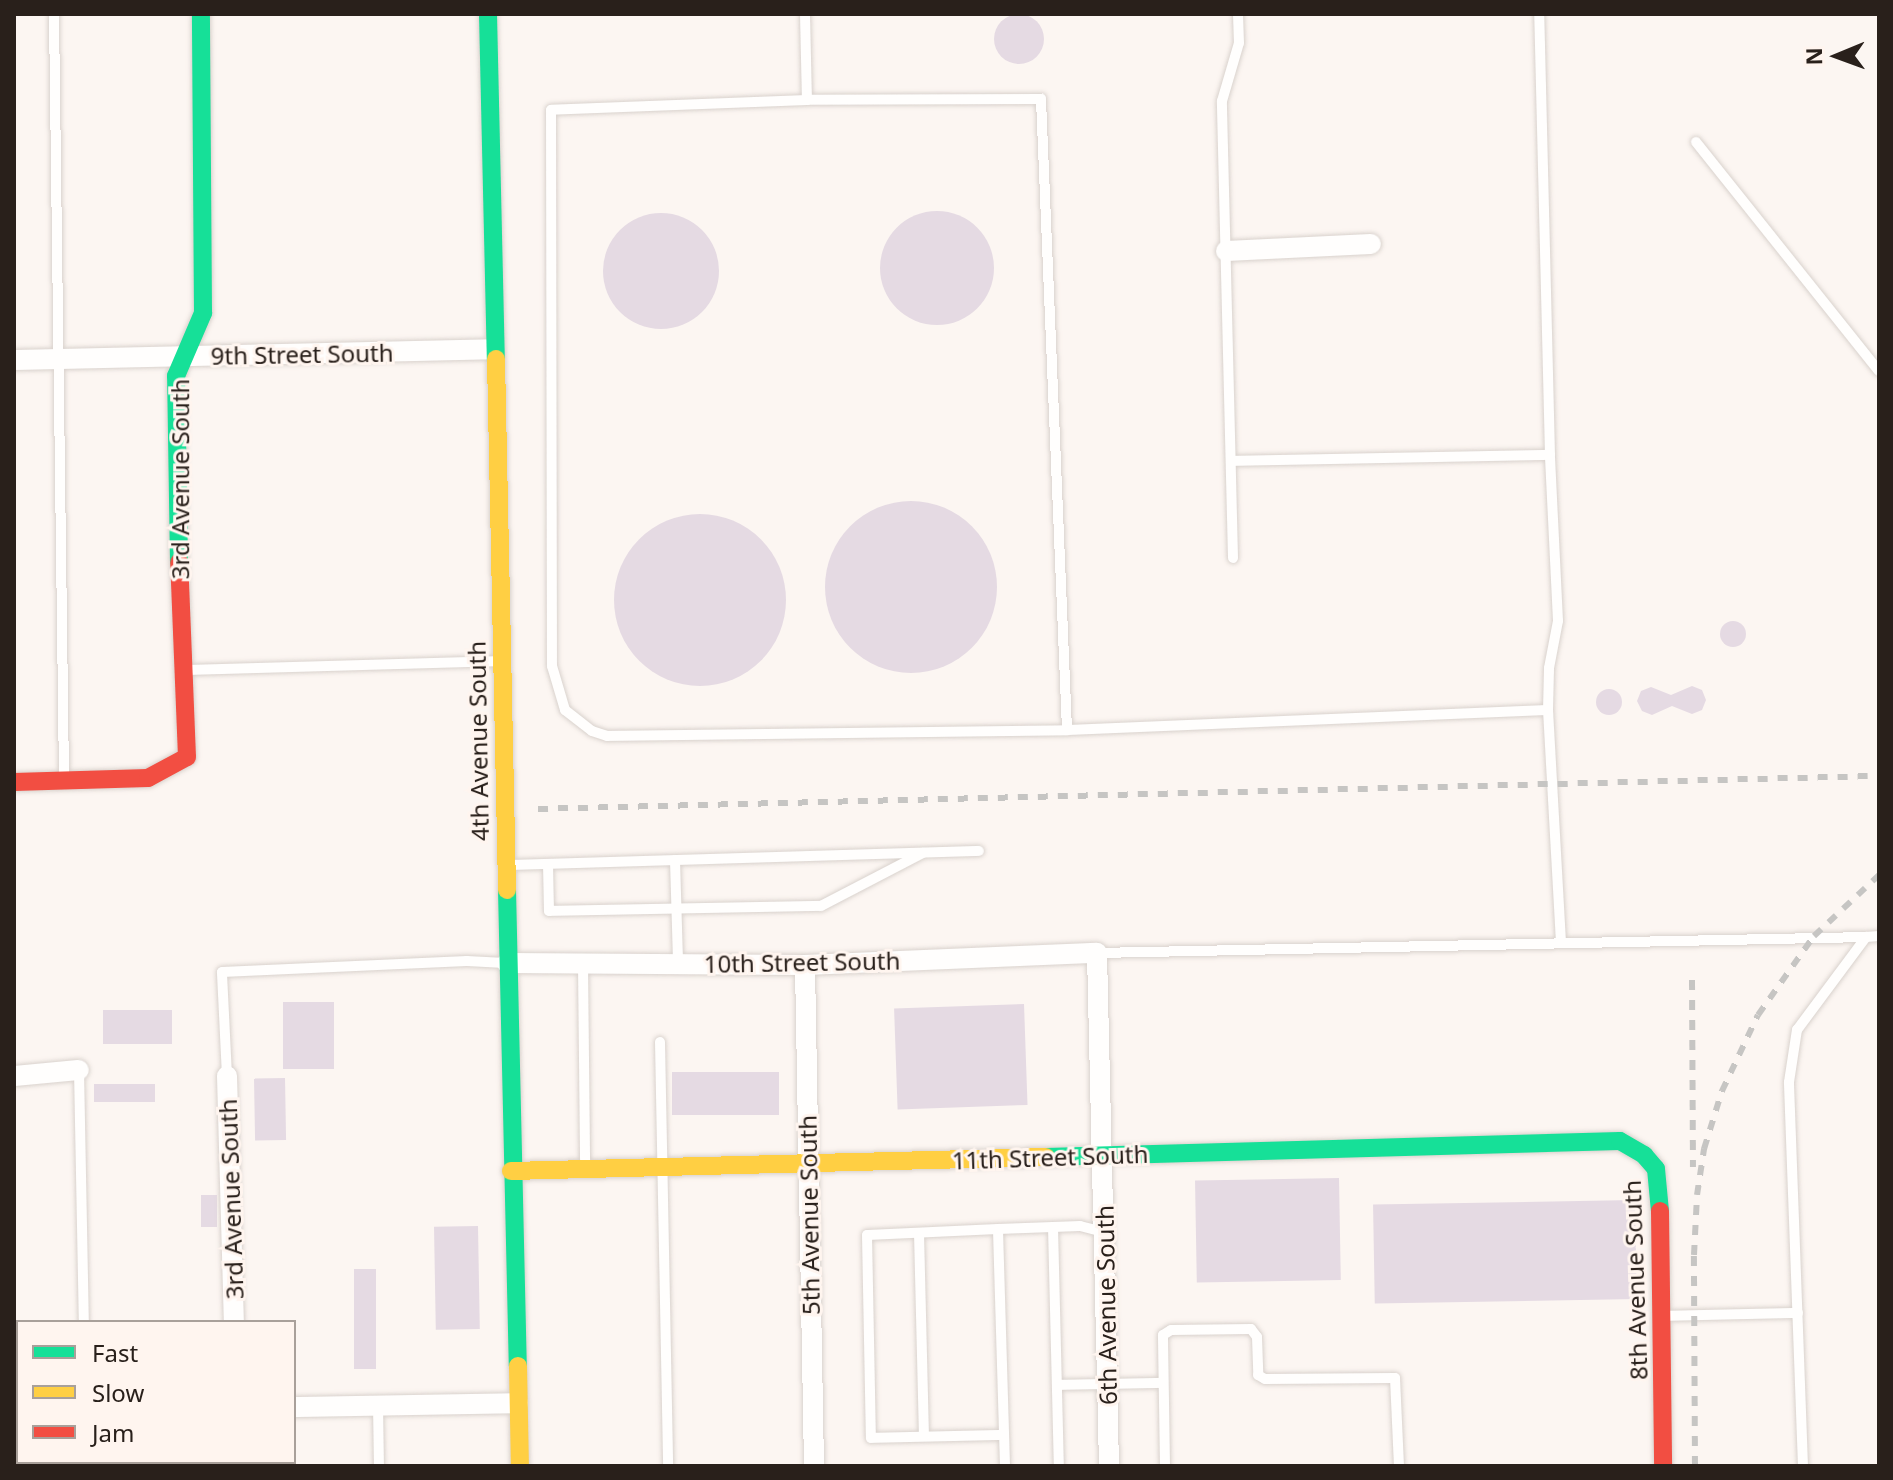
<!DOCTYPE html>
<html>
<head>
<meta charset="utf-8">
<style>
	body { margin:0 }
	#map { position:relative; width:1893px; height:1480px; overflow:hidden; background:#fcf6f2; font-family:"Noto Sans",sans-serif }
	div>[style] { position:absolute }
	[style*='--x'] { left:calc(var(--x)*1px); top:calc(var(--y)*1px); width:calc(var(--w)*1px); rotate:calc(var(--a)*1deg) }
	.building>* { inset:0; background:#e5dae3; transform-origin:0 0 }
	.round { border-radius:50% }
	.roads { filter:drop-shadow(0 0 2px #d9d2cd) drop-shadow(0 0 2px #d9d2cd) }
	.lane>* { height:10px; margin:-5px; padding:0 5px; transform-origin:5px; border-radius:5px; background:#fffefd }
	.street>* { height:20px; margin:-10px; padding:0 10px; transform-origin:10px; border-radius:10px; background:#fffefd }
	.fast>* { height:18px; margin:-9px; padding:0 9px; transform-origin:9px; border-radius:9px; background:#16e098 }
	.slow>* { height:18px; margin:-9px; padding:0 9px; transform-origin:9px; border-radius:9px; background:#ffcf43 }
	.jam>* { height:18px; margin:-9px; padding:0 9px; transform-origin:9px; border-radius:9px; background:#f24e42 }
	.rail>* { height:6px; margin-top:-3px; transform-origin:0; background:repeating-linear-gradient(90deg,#c6c5c3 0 10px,transparent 0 20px) }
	span { translate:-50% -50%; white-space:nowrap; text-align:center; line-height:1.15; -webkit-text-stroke:6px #fff5ef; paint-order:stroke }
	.street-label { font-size:24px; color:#29201b }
	.frame { position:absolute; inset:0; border:16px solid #29201b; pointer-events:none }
	.legend { position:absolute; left:16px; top:1320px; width:280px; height:144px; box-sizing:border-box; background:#fff5ef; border:2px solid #a9a09a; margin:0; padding:10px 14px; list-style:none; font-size:24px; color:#29201b }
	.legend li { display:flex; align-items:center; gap:16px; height:40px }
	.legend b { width:40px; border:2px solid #a9a09a }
	.north { position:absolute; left:1797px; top:16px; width:80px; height:80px; -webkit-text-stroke:6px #fff5ef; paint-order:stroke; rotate:269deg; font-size:22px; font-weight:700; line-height:32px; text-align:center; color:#29201b }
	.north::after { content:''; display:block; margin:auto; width:28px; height:36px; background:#29201b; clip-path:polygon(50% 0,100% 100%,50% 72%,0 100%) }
</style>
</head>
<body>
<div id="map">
	<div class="building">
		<div class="round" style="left:994px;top:14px;width:50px;height:50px"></div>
		<div class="round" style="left:880px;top:211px;width:114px;height:114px"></div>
		<div class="round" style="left:603px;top:213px;width:116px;height:116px"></div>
		<div class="round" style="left:825px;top:501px;width:172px;height:172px"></div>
		<div class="round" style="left:614px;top:514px;width:172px;height:172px"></div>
		<div class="round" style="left:1720px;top:621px;width:26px;height:26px"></div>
		<div style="clip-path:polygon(1692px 686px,1702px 690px,1706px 700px,1702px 710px,1692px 714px,1672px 706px,1652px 715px,1642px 711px,1637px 701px,1641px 691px,1651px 687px,1671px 695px)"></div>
		<div class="round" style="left:1596px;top:689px;width:26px;height:26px"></div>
		<div style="left:334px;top:1002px;width:67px;height:51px;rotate:90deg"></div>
		<div style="left:1024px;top:1004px;width:101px;height:130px;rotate:88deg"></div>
		<div style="left:172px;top:1010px;width:34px;height:69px;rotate:90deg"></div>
		<div style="left:672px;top:1072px;width:107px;height:43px"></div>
		<div style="left:285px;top:1078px;width:62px;height:31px;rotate:89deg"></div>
		<div style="left:94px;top:1084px;width:61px;height:18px"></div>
		<div style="left:1339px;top:1178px;width:102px;height:144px;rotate:89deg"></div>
		<div style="left:201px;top:1195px;width:16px;height:32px"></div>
		<div style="left:1635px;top:1200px;width:99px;height:262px;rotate:89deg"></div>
		<div style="left:478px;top:1226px;width:103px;height:44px;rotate:89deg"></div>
		<div style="left:354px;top:1269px;width:22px;height:100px"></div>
	</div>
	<div class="roads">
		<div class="lane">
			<div style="--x:54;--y:14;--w:765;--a:89.25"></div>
			<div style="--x:805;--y:14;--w:86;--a:88.7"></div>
			<div style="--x:1696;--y:142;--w:293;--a:51.4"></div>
			<div style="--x:1231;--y:461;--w:319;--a:-1.1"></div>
			<div style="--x:1233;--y:558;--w:457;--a:-91.4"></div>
			<div style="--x:1222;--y:101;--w:60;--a:-73.7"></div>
			<div style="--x:1239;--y:43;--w:29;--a:-92"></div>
			<div style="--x:183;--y:670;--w:316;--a:-1.6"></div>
			<div style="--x:1548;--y:710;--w:231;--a:86.8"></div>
			<div style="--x:1067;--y:730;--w:632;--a:-92.36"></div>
			<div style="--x:1041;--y:99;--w:234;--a:179.8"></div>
			<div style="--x:807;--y:100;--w:256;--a:177.8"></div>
			<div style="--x:551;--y:110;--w:556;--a:89.9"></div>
			<div style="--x:552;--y:666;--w:46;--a:73.5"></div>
			<div style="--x:565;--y:710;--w:34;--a:38"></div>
			<div style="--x:592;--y:731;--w:16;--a:18"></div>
			<div style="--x:607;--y:736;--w:460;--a:-0.7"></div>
			<div style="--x:1067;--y:730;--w:481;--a:-2.4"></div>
			<div style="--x:1548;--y:710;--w:42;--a:-88.6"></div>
			<div style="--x:1549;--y:668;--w:48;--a:-79.2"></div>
			<div style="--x:1558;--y:621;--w:166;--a:-92.8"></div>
			<div style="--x:1550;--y:455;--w:441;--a:-91.4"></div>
			<div style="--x:675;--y:860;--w:104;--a:88.3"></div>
			<div style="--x:548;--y:864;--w:47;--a:88.8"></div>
			<div style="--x:549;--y:911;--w:272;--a:-1.1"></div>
			<div style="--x:821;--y:906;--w:115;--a:-27.5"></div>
			<div style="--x:507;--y:865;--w:472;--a:-1.7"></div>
			<div style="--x:1097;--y:953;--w:769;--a:-1.19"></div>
			<div style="--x:583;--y:964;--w:202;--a:89.4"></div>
			<div style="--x:660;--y:1042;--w:424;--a:88.9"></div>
			<div style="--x:79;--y:1070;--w:252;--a:88.9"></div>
			<div style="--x:227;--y:1076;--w:104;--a:-92.8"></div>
			<div style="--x:222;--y:972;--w:245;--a:-2.6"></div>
			<div style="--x:467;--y:961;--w:38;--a:3"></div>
			<div style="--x:1053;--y:1227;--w:239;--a:88.6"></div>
			<div style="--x:998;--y:1229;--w:131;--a:177.4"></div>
			<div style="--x:867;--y:1235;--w:203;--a:88.9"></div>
			<div style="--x:871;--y:1438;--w:133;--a:-1.3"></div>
			<div style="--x:919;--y:1233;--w:203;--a:88.6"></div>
			<div style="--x:1664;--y:1316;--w:134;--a:-1.3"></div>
			<div style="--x:1057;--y:1385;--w:106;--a:-1.1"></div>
			<div style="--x:378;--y:1405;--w:61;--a:89.1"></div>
			<div style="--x:87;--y:1462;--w:4;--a:90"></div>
			<div style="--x:1005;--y:1466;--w:237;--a:-91.7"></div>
			<div style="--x:998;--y:1229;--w:82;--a:-2.1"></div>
			<div style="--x:1080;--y:1226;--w:25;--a:14"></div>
			<div style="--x:1165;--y:1466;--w:131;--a:-90.9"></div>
			<div style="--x:1163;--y:1335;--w:9;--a:-32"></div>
			<div style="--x:1171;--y:1330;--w:80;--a:-0.7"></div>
			<div style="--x:1251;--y:1329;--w:10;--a:53"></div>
			<div style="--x:1257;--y:1337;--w:38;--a:88"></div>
			<div style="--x:1258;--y:1375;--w:8;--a:30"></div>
			<div style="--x:1265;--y:1379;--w:130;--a:-0.4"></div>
			<div style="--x:1395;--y:1378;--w:88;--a:87.4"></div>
			<div style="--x:1803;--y:1466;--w:384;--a:-92.1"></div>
			<div style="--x:1789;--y:1082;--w:53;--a:-81.3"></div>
			<div style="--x:1797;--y:1030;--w:116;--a:-53.4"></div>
			<div style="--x:1866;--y:937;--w:13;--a:-4"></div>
		</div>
		<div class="street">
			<div style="--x:1226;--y:251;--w:145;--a:-2.8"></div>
			<div style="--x:14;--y:360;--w:480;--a:-1.3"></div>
			<div style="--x:507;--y:963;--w:298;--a:0.4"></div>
			<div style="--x:805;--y:965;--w:292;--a:-2.4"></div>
			<div style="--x:1097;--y:953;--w:513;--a:88.66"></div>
			<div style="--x:805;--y:965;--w:501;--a:88.97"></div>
			<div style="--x:14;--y:1076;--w:65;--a:-5.3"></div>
			<div style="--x:227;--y:1076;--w:246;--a:88.4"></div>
			<div style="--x:294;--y:1407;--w:224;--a:-1"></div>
			<div style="--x:237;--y:1462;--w:4;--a:90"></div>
		</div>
		<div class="fast">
			<div style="--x:488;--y:14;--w:345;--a:88.7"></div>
			<div style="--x:179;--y:562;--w:186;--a:-90.9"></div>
			<div style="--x:176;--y:376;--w:69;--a:-66.8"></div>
			<div style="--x:203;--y:313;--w:299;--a:-90.4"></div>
			<div style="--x:507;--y:890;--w:476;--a:88.7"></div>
			<div style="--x:1046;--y:1157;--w:574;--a:-1.6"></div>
			<div style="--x:1620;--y:1141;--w:28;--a:30"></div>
			<div style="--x:1644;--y:1155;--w:18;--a:49"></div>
			<div style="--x:1656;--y:1169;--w:42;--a:84.6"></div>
		</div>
		<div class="slow">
			<div style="--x:496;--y:359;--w:531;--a:88.81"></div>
			<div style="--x:511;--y:1171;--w:535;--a:-1.5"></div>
			<div style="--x:518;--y:1366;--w:100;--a:88.9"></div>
		</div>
		<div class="jam">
			<div style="--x:14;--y:782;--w:134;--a:-1.7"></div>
			<div style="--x:148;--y:778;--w:44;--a:-28.3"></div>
			<div style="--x:187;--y:757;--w:195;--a:-92.3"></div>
			<div style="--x:1660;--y:1211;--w:255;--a:89.3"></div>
		</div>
	</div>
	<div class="rail">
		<div style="--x:538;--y:809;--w:1341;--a:-1.41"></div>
		<div style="--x:1692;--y:980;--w:187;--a:89.7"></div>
		<div style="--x:1695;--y:1466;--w:211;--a:-90.3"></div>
		<div style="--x:1694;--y:1255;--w:60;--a:-87.1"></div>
		<div style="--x:1697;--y:1195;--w:47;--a:-81.3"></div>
		<div style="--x:1704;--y:1149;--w:61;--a:-72.8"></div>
		<div style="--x:1722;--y:1091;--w:84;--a:-64.7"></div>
		<div style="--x:1758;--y:1015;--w:97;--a:-54.7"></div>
		<div style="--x:1814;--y:936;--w:89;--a:-43.2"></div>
	</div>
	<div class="street-label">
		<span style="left:302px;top:354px;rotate:-1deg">9th Street South</span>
		<span style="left:180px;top:479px;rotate:-90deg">3rd Avenue South</span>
		<span style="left:478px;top:741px;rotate:-91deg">4th Avenue South</span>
		<span style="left:802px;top:962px;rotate:-1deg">10th Street South</span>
		<span style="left:1050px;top:1157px;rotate:-2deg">11th Street South</span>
		<span style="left:231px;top:1199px;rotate:-92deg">3rd Avenue South</span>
		<span style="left:809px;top:1215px;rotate:-91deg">5th Avenue South</span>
		<span style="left:1635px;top:1280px;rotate:-92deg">8th Avenue South</span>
		<span style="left:1106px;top:1305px;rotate:-91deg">6th Avenue South</span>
	</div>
	<div class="frame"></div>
	<ul class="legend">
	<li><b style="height:10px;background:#16e098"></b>Fast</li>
	<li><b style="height:10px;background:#ffcf43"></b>Slow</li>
	<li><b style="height:10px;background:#f24e42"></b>Jam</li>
	</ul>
	<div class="north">N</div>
</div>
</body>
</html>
